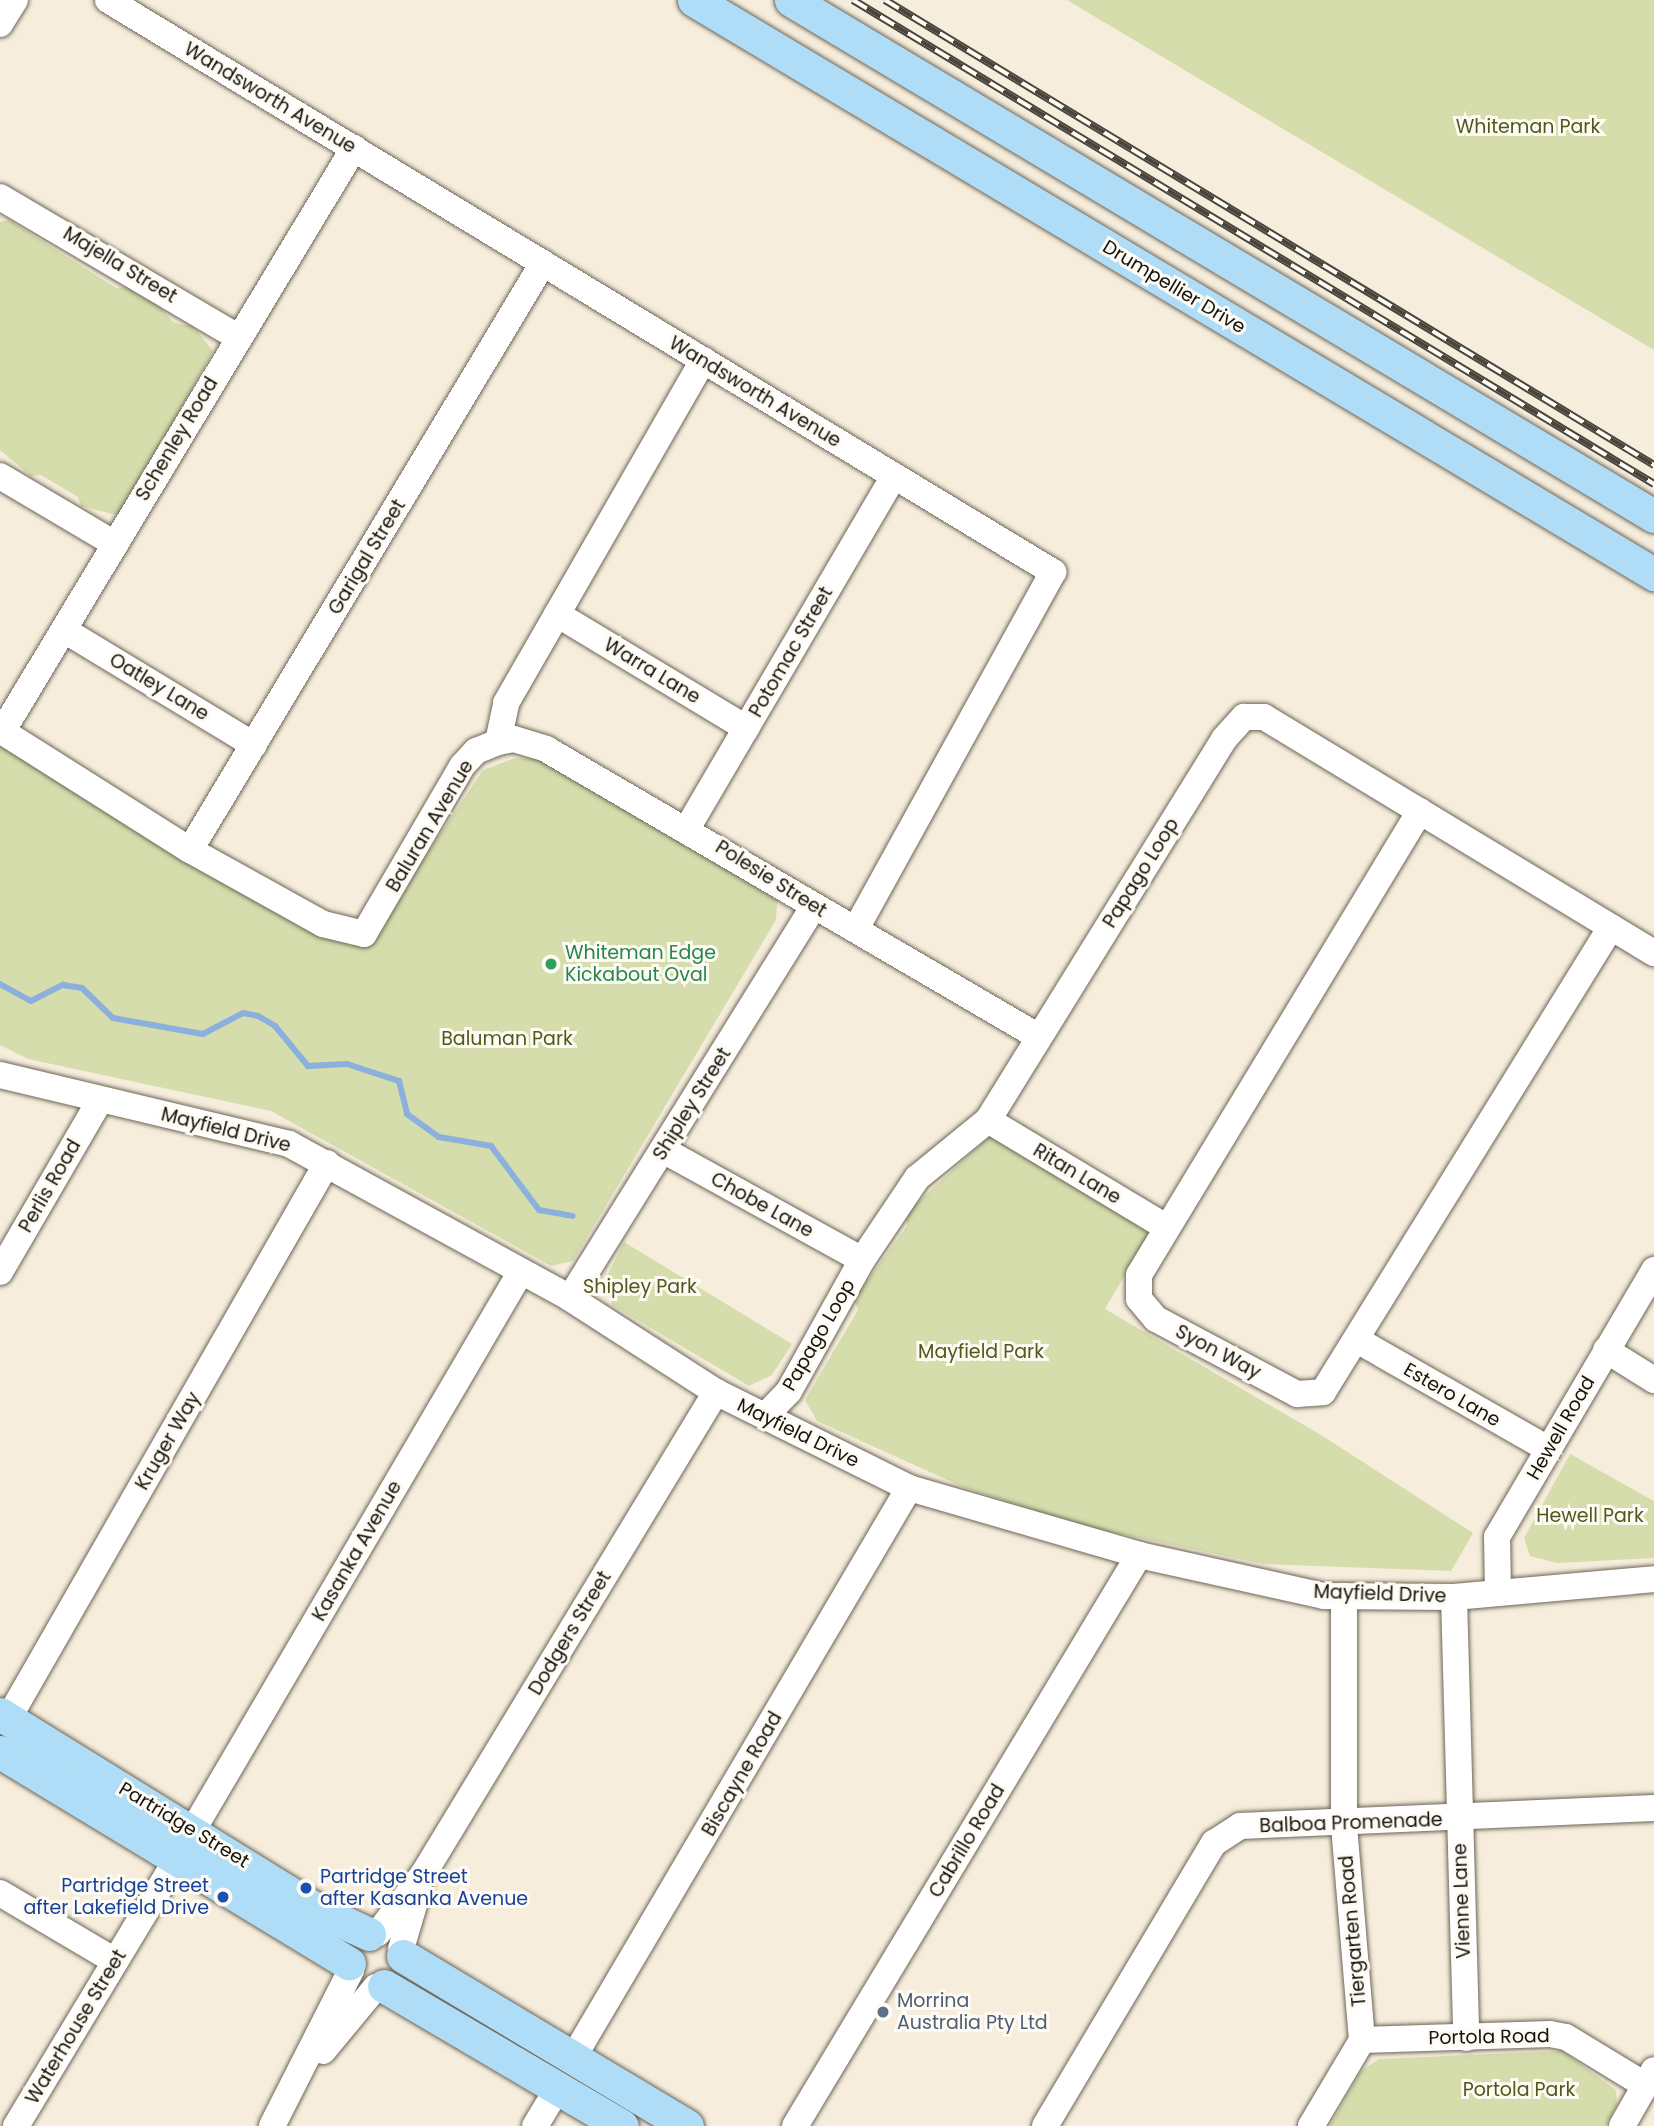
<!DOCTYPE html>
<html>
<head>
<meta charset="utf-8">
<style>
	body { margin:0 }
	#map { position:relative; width:1654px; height:2126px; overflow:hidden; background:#f6eddc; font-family:Poppins,sans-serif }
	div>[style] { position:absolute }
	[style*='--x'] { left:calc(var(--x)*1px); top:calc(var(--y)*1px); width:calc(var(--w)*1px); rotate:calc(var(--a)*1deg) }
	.green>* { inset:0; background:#d4ddab }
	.stream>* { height:6px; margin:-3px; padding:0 3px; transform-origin:3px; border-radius:3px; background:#8cb0dd }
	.roads { filter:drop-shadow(0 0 2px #6d6557) drop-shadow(0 0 2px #6d6557) }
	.minor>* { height:26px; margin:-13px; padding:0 13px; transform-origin:13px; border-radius:13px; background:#fff }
	.major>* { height:33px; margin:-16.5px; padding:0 16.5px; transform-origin:16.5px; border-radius:16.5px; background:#afddf7 }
	.rail>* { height:8px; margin-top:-4px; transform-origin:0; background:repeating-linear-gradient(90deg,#fefaf4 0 16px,#49453d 0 32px); box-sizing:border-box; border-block:2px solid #49453d }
	.dots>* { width:19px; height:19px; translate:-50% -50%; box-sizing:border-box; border:4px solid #fefaf4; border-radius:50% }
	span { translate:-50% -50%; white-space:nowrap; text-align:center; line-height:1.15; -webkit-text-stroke:6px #fefaf4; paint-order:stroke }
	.street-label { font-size:19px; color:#16130d }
	.park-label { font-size:19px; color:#51581a }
	.leisure-label { font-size:19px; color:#27864d }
	.left { translate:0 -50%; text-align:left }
	.transit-label { font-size:19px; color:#164399 }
	.right { translate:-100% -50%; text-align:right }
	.service-label { font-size:19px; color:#4e5e75 }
</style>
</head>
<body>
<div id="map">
	<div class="green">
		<div style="clip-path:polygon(1067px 0,1654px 0,1654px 350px)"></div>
		<div style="clip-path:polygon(9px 220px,116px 288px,128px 287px,159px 306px,174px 323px,193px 326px,213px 351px,125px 508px,116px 515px,81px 506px,78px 497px,41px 475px,31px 476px,0 450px,0 222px)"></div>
		<div style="clip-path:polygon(0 746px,350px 946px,370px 939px,483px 770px,515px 758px,540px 759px,778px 889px,776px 920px,573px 1261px,551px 1266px,271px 1111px,28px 1059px,0 1045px)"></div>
		<div style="clip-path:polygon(991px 1135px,1151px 1230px,1105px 1309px,1321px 1435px,1473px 1533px,1451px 1571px,1263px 1564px,1079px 1525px,963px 1487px,817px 1421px,805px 1400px,858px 1310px,854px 1299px,907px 1226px,905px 1214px)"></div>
		<div style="clip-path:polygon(624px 1242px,792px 1344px,772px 1375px,749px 1386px,612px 1305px,606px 1278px)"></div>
		<div style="clip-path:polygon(1570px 1454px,1654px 1501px,1654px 1558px,1557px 1563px,1530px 1556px,1524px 1538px)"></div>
		<div style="clip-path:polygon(1562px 2051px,1616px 2090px,1617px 2105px,1605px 2126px,1330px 2126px,1361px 2071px,1379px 2059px)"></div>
	</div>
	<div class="stream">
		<div style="--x:0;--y:984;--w:35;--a:29"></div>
		<div style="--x:31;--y:1001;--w:36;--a:-27"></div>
		<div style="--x:63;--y:985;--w:19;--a:9"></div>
		<div style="--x:82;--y:988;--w:43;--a:44.1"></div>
		<div style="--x:113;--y:1018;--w:91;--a:10.1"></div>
		<div style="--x:203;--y:1034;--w:45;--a:-27.7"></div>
		<div style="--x:243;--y:1013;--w:15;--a:11"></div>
		<div style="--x:258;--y:1016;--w:20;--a:30"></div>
		<div style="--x:275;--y:1026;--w:52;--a:50.5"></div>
		<div style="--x:308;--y:1066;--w:39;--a:-3"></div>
		<div style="--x:347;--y:1064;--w:55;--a:18.1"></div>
		<div style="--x:399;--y:1081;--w:34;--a:76"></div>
		<div style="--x:407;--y:1114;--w:39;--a:36"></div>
		<div style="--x:439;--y:1137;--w:53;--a:9.8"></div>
		<div style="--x:491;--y:1146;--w:80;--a:53.1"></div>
		<div style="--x:539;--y:1210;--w:34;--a:10"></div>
	</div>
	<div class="roads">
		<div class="minor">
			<div style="--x:108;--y:0;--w:1105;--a:31.19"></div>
			<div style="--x:1053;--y:572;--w:408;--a:118.9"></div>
			<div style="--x:0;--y:24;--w:28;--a:-58"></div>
			<div style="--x:0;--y:197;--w:276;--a:30.5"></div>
			<div style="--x:0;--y:476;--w:134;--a:30.6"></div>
			<div style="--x:557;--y:614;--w:221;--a:31.1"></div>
			<div style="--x:64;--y:630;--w:222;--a:31.2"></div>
			<div style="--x:0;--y:730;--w:225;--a:32.3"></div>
			<div style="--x:190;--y:850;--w:152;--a:29.1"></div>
			<div style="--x:323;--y:924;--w:42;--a:13.7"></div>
			<div style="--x:364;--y:934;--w:194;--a:-59.7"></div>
			<div style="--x:462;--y:766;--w:21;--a:-47"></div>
			<div style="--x:476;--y:751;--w:24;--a:-22"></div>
			<div style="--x:498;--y:742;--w:40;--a:-78"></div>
			<div style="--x:506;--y:703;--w:396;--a:-60.1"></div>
			<div style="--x:2;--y:732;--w:682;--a:-58.92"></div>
			<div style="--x:498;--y:742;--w:16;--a:-11"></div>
			<div style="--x:514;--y:739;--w:34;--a:17"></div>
			<div style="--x:546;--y:749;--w:571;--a:30.29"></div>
			<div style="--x:1420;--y:811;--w:542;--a:121.2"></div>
			<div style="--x:1139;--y:1275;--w:24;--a:90"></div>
			<div style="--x:1139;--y:1299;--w:26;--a:50"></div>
			<div style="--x:1156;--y:1319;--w:160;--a:28"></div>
			<div style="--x:1297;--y:1394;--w:26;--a:-4"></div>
			<div style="--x:1323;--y:1392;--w:547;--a:-58.23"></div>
			<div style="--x:688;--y:827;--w:407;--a:-59.6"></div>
			<div style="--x:190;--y:850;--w:685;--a:-58.98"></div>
			<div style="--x:0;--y:1075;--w:297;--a:13.4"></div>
			<div style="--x:289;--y:1144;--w:320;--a:28.7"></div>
			<div style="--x:570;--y:1298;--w:174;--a:32.8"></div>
			<div style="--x:716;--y:1392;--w:216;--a:26.4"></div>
			<div style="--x:909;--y:1488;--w:240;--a:16.2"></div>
			<div style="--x:1139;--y:1555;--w:189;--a:12.5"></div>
			<div style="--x:1324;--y:1596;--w:130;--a:0.4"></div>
			<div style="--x:1454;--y:1597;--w:201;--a:-5.1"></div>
			<div style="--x:988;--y:1120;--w:208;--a:31"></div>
			<div style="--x:663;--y:1150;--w:227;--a:28.9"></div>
			<div style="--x:0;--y:1272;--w:199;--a:-59.8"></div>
			<div style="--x:570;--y:1298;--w:460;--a:-58.1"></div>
			<div style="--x:1357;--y:1340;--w:220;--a:29.7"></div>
			<div style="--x:1606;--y:1350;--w:57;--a:32"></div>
			<div style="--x:766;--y:1415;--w:33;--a:-46"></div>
			<div style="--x:789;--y:1391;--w:150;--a:-60.9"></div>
			<div style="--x:862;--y:1260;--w:99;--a:-56.1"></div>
			<div style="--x:917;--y:1178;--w:92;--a:-39.2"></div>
			<div style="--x:988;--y:1120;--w:448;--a:-58.2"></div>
			<div style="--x:1224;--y:739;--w:30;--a:-48"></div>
			<div style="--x:1244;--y:717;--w:20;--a:0"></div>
			<div style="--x:1264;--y:717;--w:456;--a:31.2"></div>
			<div style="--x:1498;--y:1593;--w:56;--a:-91"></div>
			<div style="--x:1497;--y:1537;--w:310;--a:-59.5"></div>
			<div style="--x:1454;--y:1597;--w:441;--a:88.4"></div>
			<div style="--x:8;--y:1719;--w:641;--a:-60.16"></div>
			<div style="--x:193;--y:1830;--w:646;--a:-59.58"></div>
			<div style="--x:0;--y:1893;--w:134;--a:30.6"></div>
			<div style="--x:378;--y:1933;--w:76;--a:-52.5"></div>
			<div style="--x:424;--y:1873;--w:563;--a:-58.74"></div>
			<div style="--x:401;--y:1949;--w:64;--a:-73.6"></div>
			<div style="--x:1362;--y:2040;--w:188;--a:-1.8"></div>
			<div style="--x:1550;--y:2034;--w:16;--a:11"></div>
			<div style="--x:1566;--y:2037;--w:92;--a:31.3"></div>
			<div style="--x:323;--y:2051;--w:83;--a:-50.4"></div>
			<div style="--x:573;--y:2058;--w:662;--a:-59.48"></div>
			<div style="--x:16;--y:2126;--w:315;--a:-58.9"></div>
			<div style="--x:272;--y:2126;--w:175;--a:-63.1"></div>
			<div style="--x:535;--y:2126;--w:44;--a:-58.8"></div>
			<div style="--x:795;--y:2126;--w:667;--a:-58.93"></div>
			<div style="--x:1045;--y:2126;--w:330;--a:-59.2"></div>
			<div style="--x:1214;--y:1843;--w:31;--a:-33"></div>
			<div style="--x:1240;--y:1826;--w:414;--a:-2.5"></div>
			<div style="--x:1311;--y:2126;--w:100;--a:-59.3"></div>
			<div style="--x:1362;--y:2040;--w:216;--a:-94.8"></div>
			<div style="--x:1344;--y:1825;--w:229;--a:-90"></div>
			<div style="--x:1622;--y:2126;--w:64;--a:-60.3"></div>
		</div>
		<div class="major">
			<div style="--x:694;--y:0;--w:1119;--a:30.88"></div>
			<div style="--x:791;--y:0;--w:1005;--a:30.88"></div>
			<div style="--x:0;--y:1714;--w:375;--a:31.7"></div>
			<div style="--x:319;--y:1911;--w:55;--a:24.7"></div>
			<div style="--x:0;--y:1752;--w:408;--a:31.2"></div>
			<div style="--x:403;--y:1956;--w:331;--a:30.9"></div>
			<div style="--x:384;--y:1986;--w:276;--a:30.5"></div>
		</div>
	</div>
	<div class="rail">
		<div style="--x:853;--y:0;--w:936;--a:31.14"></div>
		<div style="--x:885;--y:0;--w:899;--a:31.16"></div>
	</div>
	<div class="dots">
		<div style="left:551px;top:964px;background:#2e9e5b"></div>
		<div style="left:306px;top:1888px;background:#1a4fb4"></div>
		<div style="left:223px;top:1897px;background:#1a4fb4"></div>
		<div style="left:883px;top:2012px;background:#5c6f8a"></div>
	</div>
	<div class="street-label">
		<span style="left:270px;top:98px;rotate:31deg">Wandsworth Avenue</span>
		<span style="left:120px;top:265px;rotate:31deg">Majella Street</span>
		<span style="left:1174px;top:287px;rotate:31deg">Drumpellier Drive</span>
		<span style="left:755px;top:392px;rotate:31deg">Wandsworth Avenue</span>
		<span style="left:177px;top:439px;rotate:-59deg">Schenley Road</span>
		<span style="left:367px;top:557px;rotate:-59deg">Garigal Street</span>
		<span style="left:791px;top:652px;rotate:-60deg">Potomac Street</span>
		<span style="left:652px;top:671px;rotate:31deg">Warra Lane</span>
		<span style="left:159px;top:687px;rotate:31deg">Oatley Lane</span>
		<span style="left:430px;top:826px;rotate:-59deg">Baluran Avenue</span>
		<span style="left:1141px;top:873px;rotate:-58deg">Papago Loop</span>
		<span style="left:771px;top:879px;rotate:32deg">Polesie Street</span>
		<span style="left:692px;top:1104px;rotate:-58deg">Shipley Street</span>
		<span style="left:226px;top:1130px;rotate:14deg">Mayfield Drive</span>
		<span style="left:1077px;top:1174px;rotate:31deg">Ritan Lane</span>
		<span style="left:50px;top:1186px;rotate:-60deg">Perlis Road</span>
		<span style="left:762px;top:1205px;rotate:29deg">Chobe Lane</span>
		<span style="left:819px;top:1335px;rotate:-60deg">Papago Loop</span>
		<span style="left:1218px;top:1352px;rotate:28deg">Syon Way</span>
		<span style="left:1452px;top:1395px;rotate:30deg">Estero Lane</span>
		<span style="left:1561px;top:1428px;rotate:-60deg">Hewell Road</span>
		<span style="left:798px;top:1433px;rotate:26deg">Mayfield Drive</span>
		<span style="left:168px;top:1441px;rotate:-60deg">Kruger Way</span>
		<span style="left:357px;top:1551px;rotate:-60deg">Kasanka Avenue</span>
		<span style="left:1380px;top:1594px;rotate:2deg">Mayfield Drive</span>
		<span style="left:570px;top:1633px;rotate:-59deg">Dodgers Street</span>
		<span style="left:742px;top:1774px;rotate:-60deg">Biscayne Road</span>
		<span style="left:1351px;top:1823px;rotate:-2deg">Balboa Promenade</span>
		<span style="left:184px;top:1825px;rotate:31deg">Partridge Street</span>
		<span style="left:967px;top:1841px;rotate:-59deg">Cabrillo Road</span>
		<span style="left:1462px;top:1901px;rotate:-92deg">Vienne Lane</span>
		<span style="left:1353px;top:1931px;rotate:-95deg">Tiergarten Road</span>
		<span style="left:76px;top:2027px;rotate:-59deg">Waterhouse Street</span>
		<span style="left:1489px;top:2037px;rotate:-1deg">Portola Road</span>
	</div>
	<div class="park-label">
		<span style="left:1528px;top:127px">Whiteman Park</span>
		<span style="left:507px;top:1039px">Baluman Park</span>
		<span style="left:640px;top:1287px">Shipley Park</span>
		<span style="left:981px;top:1352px">Mayfield Park</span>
		<span style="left:1590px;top:1516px">Hewell Park</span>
		<span style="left:1519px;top:2090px">Portola Park</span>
	</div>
	<div class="leisure-label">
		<span class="left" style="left:565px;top:964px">Whiteman Edge<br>Kickabout Oval</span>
	</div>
	<div class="transit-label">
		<span class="left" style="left:320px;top:1888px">Partridge Street<br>after Kasanka Avenue</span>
		<span class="right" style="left:209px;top:1897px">Partridge Street<br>after Lakefield Drive</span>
	</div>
	<div class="service-label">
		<span class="left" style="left:897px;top:2012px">Morrina<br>Australia Pty Ltd</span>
	</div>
</div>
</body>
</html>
